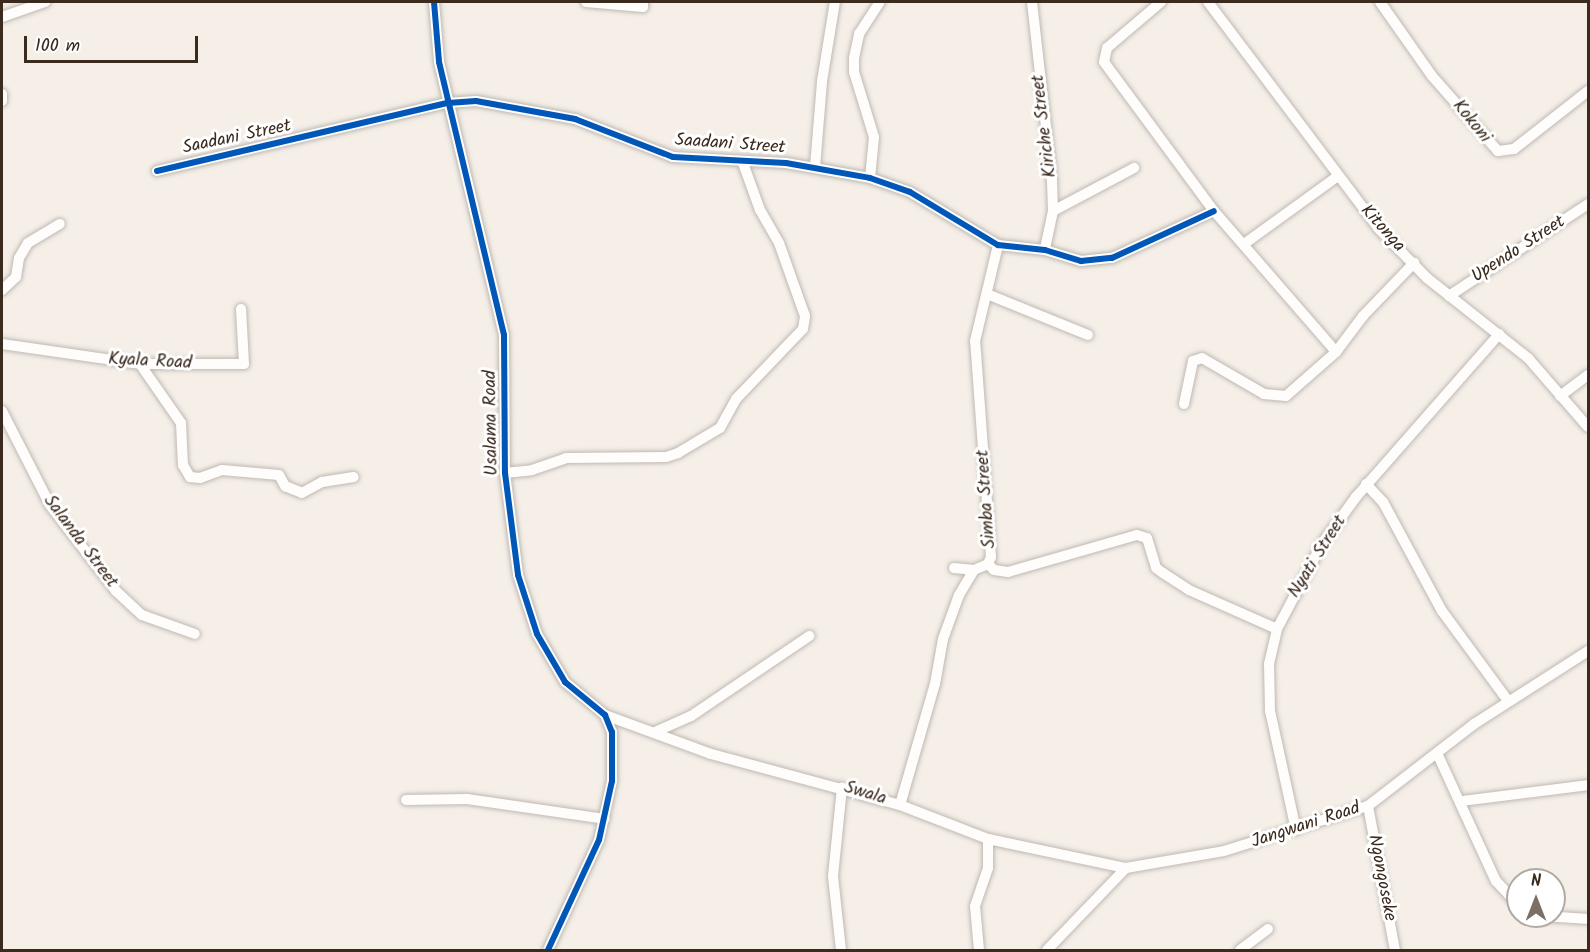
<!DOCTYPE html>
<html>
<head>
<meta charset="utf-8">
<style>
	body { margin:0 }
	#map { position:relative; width:1590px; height:952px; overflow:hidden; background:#f5efe8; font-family:Kalam,sans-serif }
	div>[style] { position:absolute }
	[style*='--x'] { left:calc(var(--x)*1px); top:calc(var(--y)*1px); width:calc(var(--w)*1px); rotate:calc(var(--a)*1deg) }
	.roads { filter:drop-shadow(0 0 2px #bfb9b3) drop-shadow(0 0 2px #bfb9b3) }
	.minor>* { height:10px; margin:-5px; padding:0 5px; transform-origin:5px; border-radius:5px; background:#fefdfc }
	.cycleway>* { height:6px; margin:-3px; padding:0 3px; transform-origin:3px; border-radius:3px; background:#0057b8 }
	span { translate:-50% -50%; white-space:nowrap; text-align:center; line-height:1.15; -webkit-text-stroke:6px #fff; paint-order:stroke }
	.street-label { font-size:18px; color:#3b2a1e }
	.frame { position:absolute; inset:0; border:3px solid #3b2a1e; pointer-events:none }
	.north { position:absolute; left:1506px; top:868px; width:60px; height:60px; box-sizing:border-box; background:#fff; border:2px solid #b1aaa5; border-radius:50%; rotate:0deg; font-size:16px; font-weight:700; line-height:24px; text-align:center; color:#3b2a1e }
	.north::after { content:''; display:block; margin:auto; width:21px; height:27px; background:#7c6f65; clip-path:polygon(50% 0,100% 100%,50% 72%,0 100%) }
	.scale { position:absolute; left:24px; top:36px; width:174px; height:27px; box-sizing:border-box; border:3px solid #3b2a1e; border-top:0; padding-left:8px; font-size:18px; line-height:21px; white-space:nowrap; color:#3b2a1e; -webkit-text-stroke:4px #fff; paint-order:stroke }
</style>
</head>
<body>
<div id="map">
	<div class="roads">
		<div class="minor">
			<div style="--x:434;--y:2;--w:60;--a:85.2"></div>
			<div style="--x:439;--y:62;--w:281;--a:76.6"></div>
			<div style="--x:504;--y:335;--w:138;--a:89.6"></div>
			<div style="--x:505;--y:473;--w:103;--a:82.7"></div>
			<div style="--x:518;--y:575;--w:62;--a:72.1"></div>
			<div style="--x:537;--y:634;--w:56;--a:59.7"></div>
			<div style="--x:565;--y:682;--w:52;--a:39.5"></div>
			<div style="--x:605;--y:715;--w:18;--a:68"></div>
			<div style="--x:612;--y:732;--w:49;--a:90"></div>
			<div style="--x:612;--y:781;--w:60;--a:102.4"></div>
			<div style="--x:599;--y:840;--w:121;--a:114.9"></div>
			<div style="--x:586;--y:2;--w:57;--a:5"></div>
			<div style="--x:643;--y:7;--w:5;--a:-90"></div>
			<div style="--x:1032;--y:2;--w:180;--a:83.6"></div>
			<div style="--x:1052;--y:181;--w:30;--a:88"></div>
			<div style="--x:1053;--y:211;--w:40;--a:102"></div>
			<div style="--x:1161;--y:2;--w:71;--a:139.6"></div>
			<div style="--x:1107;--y:48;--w:14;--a:102"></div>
			<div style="--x:1104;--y:62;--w:185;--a:53.6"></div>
			<div style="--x:1214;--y:211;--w:186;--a:49.1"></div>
			<div style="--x:1208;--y:2;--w:283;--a:53"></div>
			<div style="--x:1378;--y:228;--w:70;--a:45.6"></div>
			<div style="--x:1427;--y:278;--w:129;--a:38.4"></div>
			<div style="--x:1528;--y:358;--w:91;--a:49"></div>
			<div style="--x:1380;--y:2;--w:90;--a:54.9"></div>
			<div style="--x:1432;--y:76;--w:100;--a:48.7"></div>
			<div style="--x:1498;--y:151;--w:16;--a:-7"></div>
			<div style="--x:1514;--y:149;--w:94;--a:-38.1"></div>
			<div style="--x:2;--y:17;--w:46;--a:-19.2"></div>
			<div style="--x:2;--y:94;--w:7;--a:90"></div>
			<div style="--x:815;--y:167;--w:86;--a:-85.3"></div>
			<div style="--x:822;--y:81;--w:80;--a:-80.7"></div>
			<div style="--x:157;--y:171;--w:299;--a:-13.2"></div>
			<div style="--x:448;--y:103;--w:28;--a:-4"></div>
			<div style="--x:476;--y:101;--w:101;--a:10.3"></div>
			<div style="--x:575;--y:119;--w:105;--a:21.2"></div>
			<div style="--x:673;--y:157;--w:113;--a:3"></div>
			<div style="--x:786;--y:163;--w:85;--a:10.1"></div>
			<div style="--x:870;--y:178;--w:42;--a:19.3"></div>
			<div style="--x:910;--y:192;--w:103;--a:31.1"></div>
			<div style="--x:998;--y:245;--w:47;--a:6.1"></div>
			<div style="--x:1045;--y:250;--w:38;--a:17"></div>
			<div style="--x:1081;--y:261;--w:31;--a:-6"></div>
			<div style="--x:1112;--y:258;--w:112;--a:-24.7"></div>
			<div style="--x:870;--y:178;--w:41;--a:-84.4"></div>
			<div style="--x:874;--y:137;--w:68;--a:-107.1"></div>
			<div style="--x:854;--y:72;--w:14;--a:-90"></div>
			<div style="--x:854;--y:58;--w:25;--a:-78"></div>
			<div style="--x:859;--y:34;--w:38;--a:-57"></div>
			<div style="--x:1053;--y:211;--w:92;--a:-28"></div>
			<div style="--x:1244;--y:244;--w:116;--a:-35.9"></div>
			<div style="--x:2;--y:290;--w:19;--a:-43"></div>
			<div style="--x:16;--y:277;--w:19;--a:-81"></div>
			<div style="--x:19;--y:258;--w:17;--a:-59"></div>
			<div style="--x:28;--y:243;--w:37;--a:-31"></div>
			<div style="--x:987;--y:294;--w:109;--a:22.1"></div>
			<div style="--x:1449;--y:296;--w:167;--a:-33.5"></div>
			<div style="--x:2;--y:344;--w:139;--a:8.2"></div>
			<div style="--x:140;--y:364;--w:104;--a:0"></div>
			<div style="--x:244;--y:364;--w:55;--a:-93.1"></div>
			<div style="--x:140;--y:364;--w:72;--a:55.2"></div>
			<div style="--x:181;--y:423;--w:42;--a:87.3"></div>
			<div style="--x:183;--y:465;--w:14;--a:60"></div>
			<div style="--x:190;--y:477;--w:10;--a:6"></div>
			<div style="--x:200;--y:478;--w:23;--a:-20"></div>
			<div style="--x:222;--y:470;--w:57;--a:5"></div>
			<div style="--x:279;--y:475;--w:13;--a:61"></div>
			<div style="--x:285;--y:486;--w:18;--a:22"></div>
			<div style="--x:302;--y:493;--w:23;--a:-29"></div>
			<div style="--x:322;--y:482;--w:32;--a:-9"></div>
			<div style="--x:1560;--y:396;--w:35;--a:-37"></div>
			<div style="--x:1184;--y:404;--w:44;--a:-78.2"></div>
			<div style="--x:1193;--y:361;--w:9;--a:-18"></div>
			<div style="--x:1202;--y:358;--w:72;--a:30.1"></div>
			<div style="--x:1264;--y:394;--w:22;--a:5"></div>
			<div style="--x:1286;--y:396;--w:67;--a:-41.3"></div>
			<div style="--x:1336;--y:352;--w:45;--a:-53.1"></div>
			<div style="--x:1363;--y:316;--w:74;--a:-46.1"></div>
			<div style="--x:2;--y:411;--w:106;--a:62.9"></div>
			<div style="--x:50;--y:505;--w:108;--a:52.5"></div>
			<div style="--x:116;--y:591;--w:35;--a:43"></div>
			<div style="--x:142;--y:615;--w:56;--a:19.7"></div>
			<div style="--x:505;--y:473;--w:27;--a:-6"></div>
			<div style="--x:532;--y:470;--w:36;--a:-19"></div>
			<div style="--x:566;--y:458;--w:100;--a:-0.6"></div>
			<div style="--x:666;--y:457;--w:13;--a:-18"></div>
			<div style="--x:678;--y:453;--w:49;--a:-30.8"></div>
			<div style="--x:720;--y:428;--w:33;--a:-61"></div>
			<div style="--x:736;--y:399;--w:97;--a:-46.3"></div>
			<div style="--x:803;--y:329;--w:13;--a:-81"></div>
			<div style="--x:805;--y:316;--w:77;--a:-109.6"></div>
			<div style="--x:779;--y:243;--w:38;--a:-120"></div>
			<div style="--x:760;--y:210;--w:50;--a:-109.9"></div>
			<div style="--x:1366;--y:484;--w:25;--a:47"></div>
			<div style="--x:1383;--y:502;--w:124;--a:61.6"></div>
			<div style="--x:1442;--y:611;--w:112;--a:53.7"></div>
			<div style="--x:988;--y:564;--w:8;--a:45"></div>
			<div style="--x:994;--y:570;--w:14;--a:8"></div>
			<div style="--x:1008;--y:572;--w:134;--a:-16"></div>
			<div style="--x:1137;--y:535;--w:10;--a:17"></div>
			<div style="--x:1147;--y:538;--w:31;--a:73"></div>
			<div style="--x:1156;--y:568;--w:9;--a:36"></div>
			<div style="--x:1163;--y:573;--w:31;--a:33"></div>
			<div style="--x:1189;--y:590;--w:96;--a:23.9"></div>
			<div style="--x:954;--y:568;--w:20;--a:6"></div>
			<div style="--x:605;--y:715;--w:113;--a:20.2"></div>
			<div style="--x:711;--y:754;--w:196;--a:15.1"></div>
			<div style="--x:900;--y:805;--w:94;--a:21.1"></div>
			<div style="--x:988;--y:839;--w:141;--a:11.9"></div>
			<div style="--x:655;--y:732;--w:39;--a:-24"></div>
			<div style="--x:691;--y:716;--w:143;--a:-34.1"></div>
			<div style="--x:1437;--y:753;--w:141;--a:65.3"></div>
			<div style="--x:1496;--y:881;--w:33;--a:47"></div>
			<div style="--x:406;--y:800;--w:61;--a:-0.9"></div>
			<div style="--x:467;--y:799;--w:139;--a:8.2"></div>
			<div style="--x:1462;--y:801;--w:127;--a:-7.2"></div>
			<div style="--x:900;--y:805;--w:126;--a:-73.9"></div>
			<div style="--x:935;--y:684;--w:46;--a:-79.9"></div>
			<div style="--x:943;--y:639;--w:47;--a:-70"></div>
			<div style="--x:959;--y:595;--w:29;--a:-59"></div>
			<div style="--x:974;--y:570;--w:15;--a:-23"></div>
			<div style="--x:988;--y:564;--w:8;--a:-67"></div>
			<div style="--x:991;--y:557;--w:217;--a:-94.2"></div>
			<div style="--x:975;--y:341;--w:99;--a:-76.5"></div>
			<div style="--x:1368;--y:806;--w:147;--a:79.4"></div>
			<div style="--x:1296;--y:830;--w:122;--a:-102.3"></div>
			<div style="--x:1270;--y:711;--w:47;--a:-91.2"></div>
			<div style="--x:1269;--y:664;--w:36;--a:-77"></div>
			<div style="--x:1277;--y:629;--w:96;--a:-62.1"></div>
			<div style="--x:1322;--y:544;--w:58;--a:-54.1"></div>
			<div style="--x:1356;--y:497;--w:217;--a:-48.7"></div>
			<div style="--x:1544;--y:916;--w:44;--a:3.9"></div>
			<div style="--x:841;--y:950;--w:74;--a:-96.2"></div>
			<div style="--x:833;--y:876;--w:89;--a:-84.2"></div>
			<div style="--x:979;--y:950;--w:44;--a:-95.2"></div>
			<div style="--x:975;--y:906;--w:40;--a:-71.1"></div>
			<div style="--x:988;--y:868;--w:29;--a:-90"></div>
			<div style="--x:1047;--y:950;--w:114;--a:-46.1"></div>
			<div style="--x:1126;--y:868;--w:99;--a:-9.8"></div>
			<div style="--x:1224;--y:851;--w:151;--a:-17.4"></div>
			<div style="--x:1368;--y:806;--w:134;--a:-37.7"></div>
			<div style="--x:1474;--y:724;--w:135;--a:-32.6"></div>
			<div style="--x:1240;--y:950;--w:35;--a:-37"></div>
		</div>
	</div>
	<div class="cycleway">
		<div style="--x:434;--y:2;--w:60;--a:85.2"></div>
		<div style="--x:439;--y:62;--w:281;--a:76.6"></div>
		<div style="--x:504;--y:335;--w:138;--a:89.6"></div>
		<div style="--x:505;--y:473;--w:103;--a:82.7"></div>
		<div style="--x:518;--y:575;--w:62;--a:72.1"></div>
		<div style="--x:537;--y:634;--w:56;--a:59.7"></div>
		<div style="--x:565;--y:682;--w:52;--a:39.5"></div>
		<div style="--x:605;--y:715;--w:18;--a:68"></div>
		<div style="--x:612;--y:732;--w:49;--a:90"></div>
		<div style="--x:612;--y:781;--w:60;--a:102.4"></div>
		<div style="--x:599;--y:840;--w:121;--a:114.9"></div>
		<div style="--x:157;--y:171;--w:299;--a:-13.2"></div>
		<div style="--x:448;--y:103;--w:28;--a:-4"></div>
		<div style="--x:476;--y:101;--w:101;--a:10.3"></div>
		<div style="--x:575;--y:119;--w:105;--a:21.2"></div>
		<div style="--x:673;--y:157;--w:113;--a:3"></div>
		<div style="--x:786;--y:163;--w:85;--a:10.1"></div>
		<div style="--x:870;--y:178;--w:42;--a:19.3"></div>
		<div style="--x:910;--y:192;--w:103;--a:31.1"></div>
		<div style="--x:998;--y:245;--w:47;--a:6.1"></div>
		<div style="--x:1045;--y:250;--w:38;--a:17"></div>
		<div style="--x:1081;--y:261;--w:31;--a:-6"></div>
		<div style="--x:1112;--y:258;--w:112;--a:-24.7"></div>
	</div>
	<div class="street-label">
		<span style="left:1471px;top:122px;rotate:51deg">Kokoni</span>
		<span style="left:1045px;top:126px;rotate:-97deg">Kiriche Street</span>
		<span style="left:237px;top:138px;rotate:-12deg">Saadani Street</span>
		<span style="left:730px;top:145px;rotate:4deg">Saadani Street</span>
		<span style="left:1382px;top:229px;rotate:48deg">Kitonga</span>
		<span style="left:1519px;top:250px;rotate:-33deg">Upendo Street</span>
		<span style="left:150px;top:362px;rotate:3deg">Kyala Road</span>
		<span style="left:492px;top:423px;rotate:-91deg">Usalama Road</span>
		<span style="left:987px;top:499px;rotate:-94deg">Simba Street</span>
		<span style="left:80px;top:542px;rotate:53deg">Salanda Street</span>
		<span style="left:1318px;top:557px;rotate:-58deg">Nyati Street</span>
		<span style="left:865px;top:794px;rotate:17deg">Swala</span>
		<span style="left:1306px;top:826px;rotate:-18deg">Jangwani Road</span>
		<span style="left:1381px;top:878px;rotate:79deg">Ngongoseke</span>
	</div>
	<div class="frame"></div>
	<div class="north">N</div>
	<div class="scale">100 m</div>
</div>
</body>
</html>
